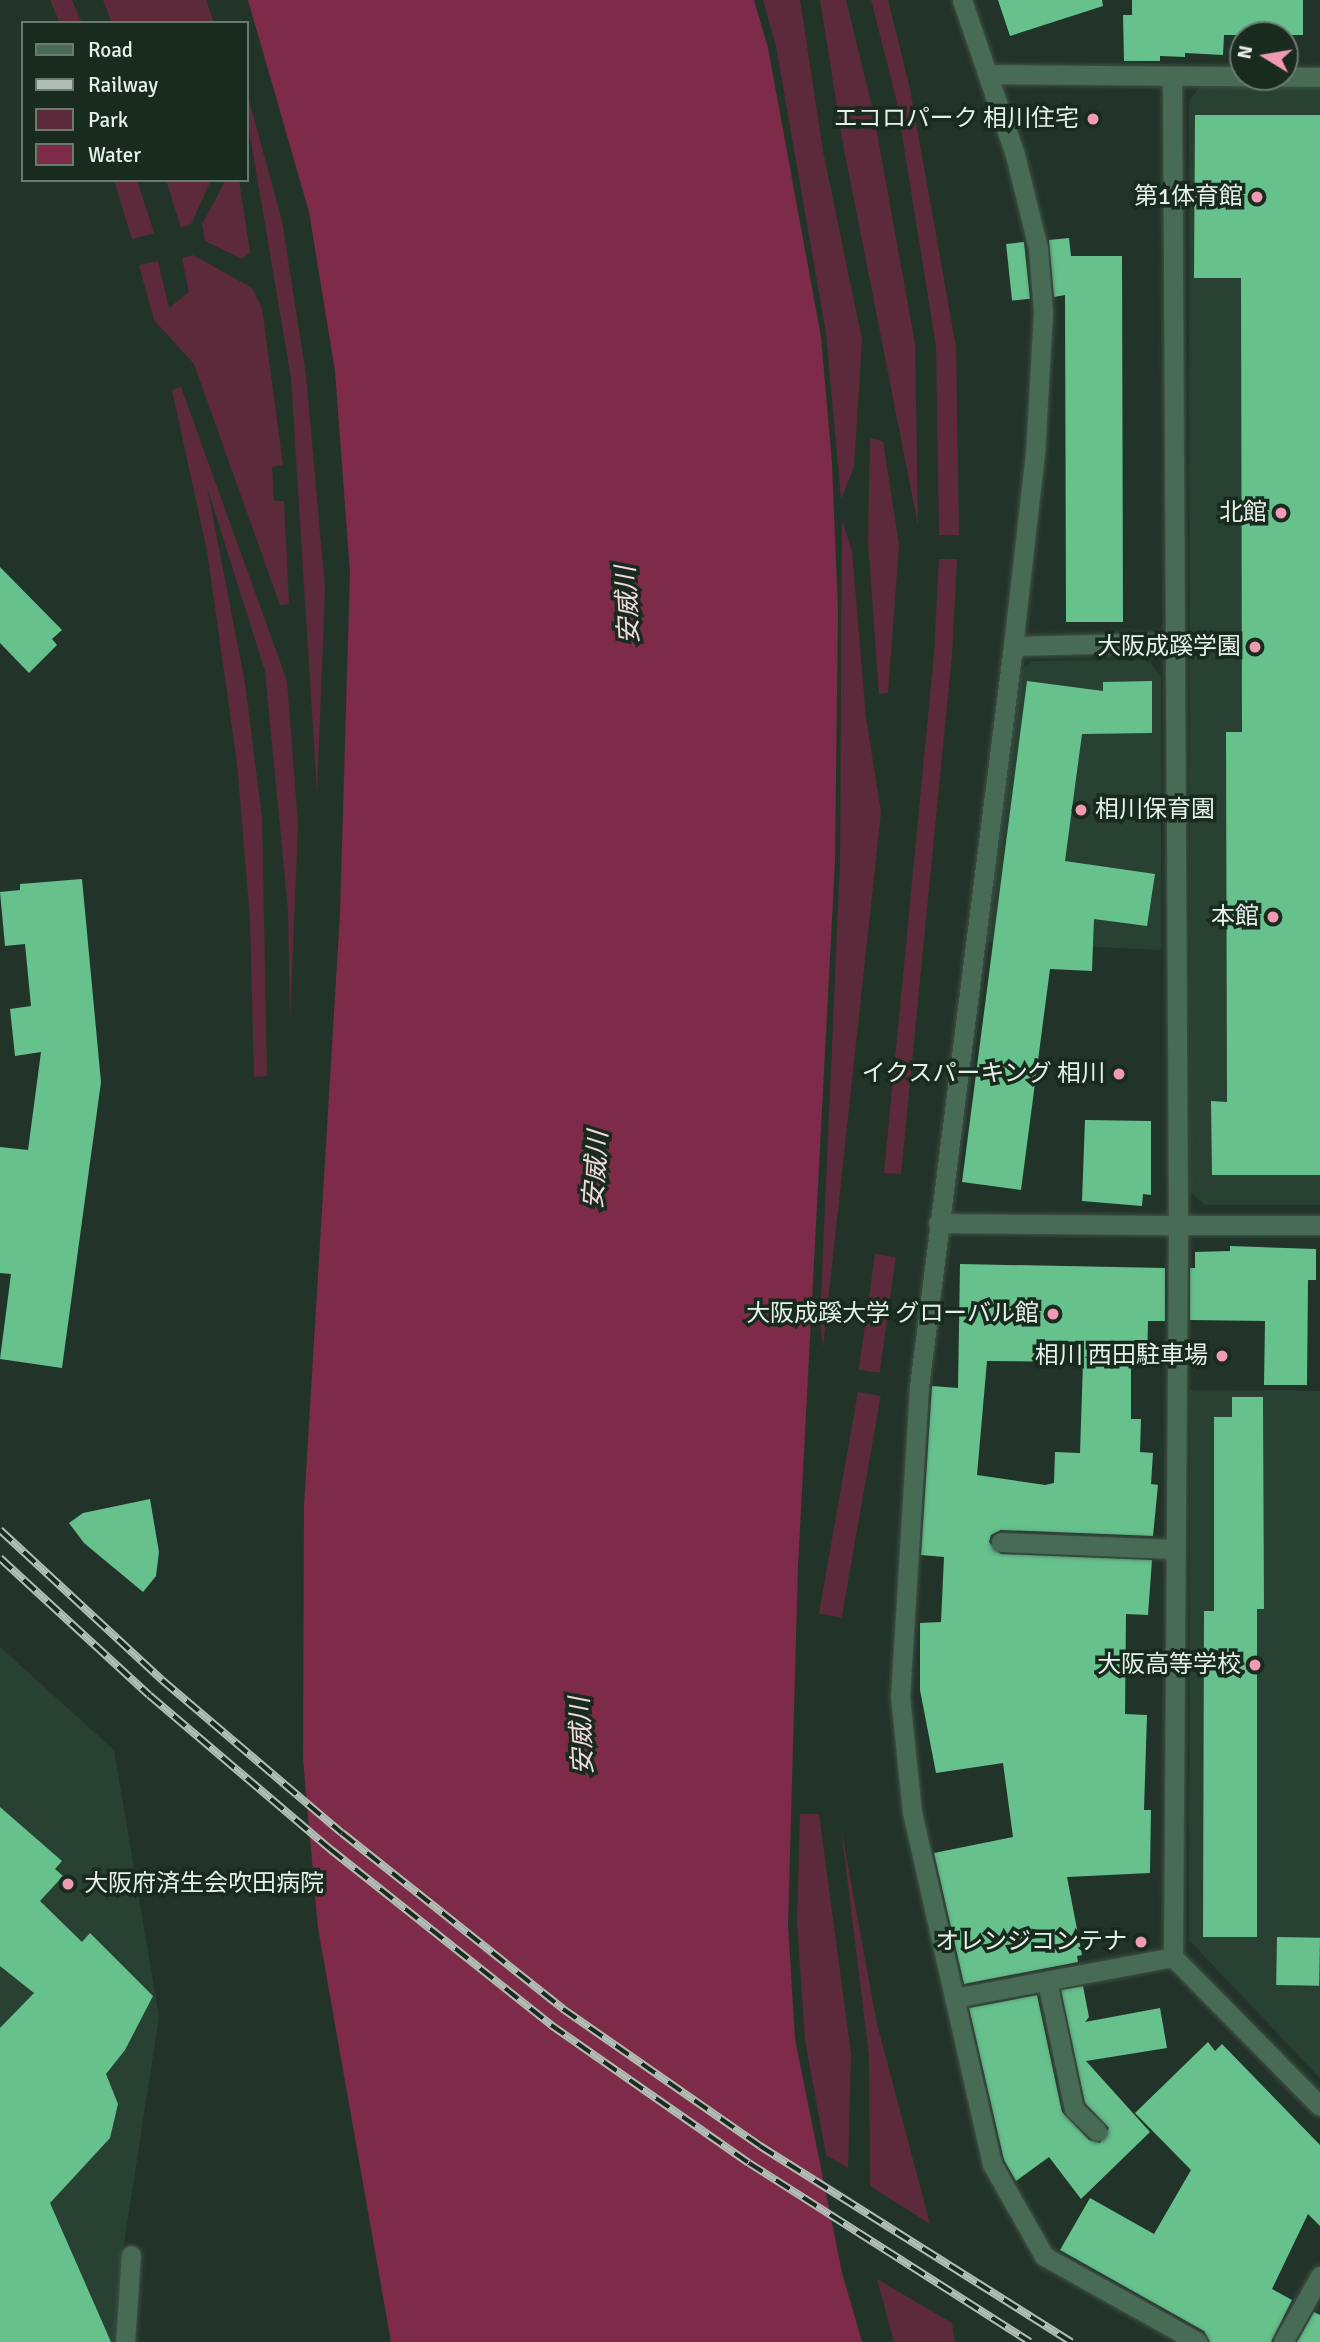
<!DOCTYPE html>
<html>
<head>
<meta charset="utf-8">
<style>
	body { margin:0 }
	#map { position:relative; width:1320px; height:2342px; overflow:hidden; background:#223429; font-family:Signika,"Noto Sans JP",sans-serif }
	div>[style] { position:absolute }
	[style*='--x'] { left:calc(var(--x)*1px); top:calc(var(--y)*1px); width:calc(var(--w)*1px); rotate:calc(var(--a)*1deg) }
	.built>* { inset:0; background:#294132 }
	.green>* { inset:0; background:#5d2a3b; transform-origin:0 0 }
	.water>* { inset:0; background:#7d2b49 }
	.building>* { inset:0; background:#66c18d; transform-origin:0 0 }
	.roads { filter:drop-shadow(0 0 2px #415248) drop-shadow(0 0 2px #415248) }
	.minor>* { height:19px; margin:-9.5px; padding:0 9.5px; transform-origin:9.5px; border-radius:9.5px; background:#486b55 }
	.tertiary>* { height:19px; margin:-9.5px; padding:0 9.5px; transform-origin:9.5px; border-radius:9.5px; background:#486b55 }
	.rail>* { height:8px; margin-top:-4px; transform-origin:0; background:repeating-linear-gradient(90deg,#192a1f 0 16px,#b1beb5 0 32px); box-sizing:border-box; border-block:2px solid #b1beb5 }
	.dots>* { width:19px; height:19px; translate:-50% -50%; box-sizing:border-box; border:4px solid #192a1f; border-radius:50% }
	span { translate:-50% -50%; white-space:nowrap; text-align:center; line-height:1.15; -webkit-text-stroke:7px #192a1f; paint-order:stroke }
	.poi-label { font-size:24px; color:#e6f1e9 }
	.right { translate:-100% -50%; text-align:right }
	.left { translate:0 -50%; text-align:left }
	.water-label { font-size:26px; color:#f2d8df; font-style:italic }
	.legend { position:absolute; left:21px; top:21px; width:228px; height:161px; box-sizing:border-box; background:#192a1f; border:2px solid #6b7a70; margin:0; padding:9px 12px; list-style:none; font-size:21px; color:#e6f1e9 }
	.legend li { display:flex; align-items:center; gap:14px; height:35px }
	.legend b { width:35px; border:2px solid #6b7a70 }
	.north { position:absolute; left:1229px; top:21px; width:70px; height:70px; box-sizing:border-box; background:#192a1f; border:2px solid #6b7a70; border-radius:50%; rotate:281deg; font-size:19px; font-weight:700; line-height:28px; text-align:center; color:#e6f1e9 }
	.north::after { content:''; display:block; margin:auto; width:24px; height:32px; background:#f19ab3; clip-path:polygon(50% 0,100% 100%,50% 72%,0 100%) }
</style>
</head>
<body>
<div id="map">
	<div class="built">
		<div style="clip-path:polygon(1200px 86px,1320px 88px,1320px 1205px,1205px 1205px,1190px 1192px,1189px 101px)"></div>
		<div style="clip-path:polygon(1149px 660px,1161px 678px,1161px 950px,986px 942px,1018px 674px,1031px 661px)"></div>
		<div style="clip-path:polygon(1190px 1390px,1320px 1391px,1320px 2078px,1189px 1940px)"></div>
		<div style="clip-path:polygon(0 1647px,114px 1750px,159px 2017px,123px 2250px,114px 2342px,0 2342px)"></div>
	</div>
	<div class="green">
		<div style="clip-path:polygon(50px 0,72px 0,82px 23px,60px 23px)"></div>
		<div style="clip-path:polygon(103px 0,206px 0,214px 23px,112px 23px)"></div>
		<div style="clip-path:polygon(763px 0,800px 0,823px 151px,862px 340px,854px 467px,841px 499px,826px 333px,776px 46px)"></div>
		<div style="clip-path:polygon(820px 0,846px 0,873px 111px,915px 344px,918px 525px,843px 144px)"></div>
		<div style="clip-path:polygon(871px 0,888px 0,910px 89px,956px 347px,959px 535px,939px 535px,936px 346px,896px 98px)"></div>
		<div style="clip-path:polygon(247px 93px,282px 221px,306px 375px,325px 589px,317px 792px,291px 378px,247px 118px)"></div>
		<div style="clip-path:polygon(114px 180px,137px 180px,154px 233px,132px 239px)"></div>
		<div style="clip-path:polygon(166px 180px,211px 180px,191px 224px,181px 228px)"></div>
		<div style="clip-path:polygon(226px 180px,239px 180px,250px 252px,242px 259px,205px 241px,202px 224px)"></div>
		<div style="clip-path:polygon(193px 255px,252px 288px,262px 308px,283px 465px,272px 467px,274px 501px,284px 501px,289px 604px,280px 605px,194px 364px,154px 320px,139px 265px,158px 261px,169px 308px,189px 292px,182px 258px)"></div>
		<div style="clip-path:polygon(181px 387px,287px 681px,298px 825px,290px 1020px,288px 910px,265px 671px,207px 487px,245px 683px,262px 818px,267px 1076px,254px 1077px,250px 919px,237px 763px,207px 551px,172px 390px)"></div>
		<div style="clip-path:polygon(870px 438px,883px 441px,899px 545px,888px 693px,879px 694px,868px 542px)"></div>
		<div style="clip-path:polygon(842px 520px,852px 551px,866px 718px,881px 812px,823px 1348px,820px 1320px,840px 863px)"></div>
		<div style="clip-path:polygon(939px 559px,957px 559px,952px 654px,901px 1174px,884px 1173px,934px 654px)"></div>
		<div style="left:875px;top:1254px;width:21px;height:117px;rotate:8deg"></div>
		<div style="left:858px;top:1392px;width:23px;height:225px;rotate:10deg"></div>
		<div style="clip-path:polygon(800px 1814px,819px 1814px,851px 2054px,848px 2168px,826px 2155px,805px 2040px,797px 1923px)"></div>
		<div style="clip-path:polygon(841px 1828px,877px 2024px,930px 2224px,870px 2186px,869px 2056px)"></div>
		<div style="clip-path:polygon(877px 2279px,952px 2323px,955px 2342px,894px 2342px)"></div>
	</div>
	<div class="water">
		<div style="clip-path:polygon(248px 0,754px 0,768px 48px,821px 337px,832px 463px,838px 611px,835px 862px,798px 1566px,788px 1925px,795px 2039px,842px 2273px,862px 2342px,391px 2342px,318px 1928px,303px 1759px,304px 1506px,340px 914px,350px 572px,335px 371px,309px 212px)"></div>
	</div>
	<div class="building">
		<div style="clip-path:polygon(998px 0,1102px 0,1103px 6px,1010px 36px)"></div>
		<div style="clip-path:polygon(1132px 0,1303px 0,1303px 35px,1224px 35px,1223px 55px,1185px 53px,1185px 57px,1160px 56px,1160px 61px,1124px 61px,1123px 15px,1132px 15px)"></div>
		<div style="clip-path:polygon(1195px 115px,1320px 115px,1320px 1175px,1212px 1175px,1211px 1101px,1227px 1102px,1226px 732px,1242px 732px,1241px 278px,1194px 278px)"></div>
		<div style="clip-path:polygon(1069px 238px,1071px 256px,1122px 256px,1123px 622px,1066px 622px,1065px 295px,1054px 297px,1049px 240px)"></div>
		<div style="left:1024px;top:242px;width:57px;height:18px;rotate:84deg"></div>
		<div style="clip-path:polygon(0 567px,62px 630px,52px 639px,57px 645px,29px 673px,0 643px)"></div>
		<div style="clip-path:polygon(1027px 681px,1103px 691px,1103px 682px,1152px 681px,1152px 733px,1082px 734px,1065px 861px,1155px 874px,1147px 926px,1094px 919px,1092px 971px,1050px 969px,1021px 1190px,962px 1182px)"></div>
		<div style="clip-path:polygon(82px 879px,101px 1082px,62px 1368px,0 1359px,11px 1274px,0 1273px,0 1147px,28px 1150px,41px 1052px,15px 1056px,10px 1009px,31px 1006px,25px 944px,5px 946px,0 892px,20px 890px,20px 884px)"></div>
		<div style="clip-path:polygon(1085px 1120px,1151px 1121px,1151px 1195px,1143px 1194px,1142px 1206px,1082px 1201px)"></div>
		<div style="clip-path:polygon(1230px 1246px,1316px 1249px,1316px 1280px,1308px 1280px,1307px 1385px,1264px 1385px,1265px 1321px,1190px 1320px,1190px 1268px,1195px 1268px,1195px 1252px,1230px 1251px)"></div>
		<div style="clip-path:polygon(evenodd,960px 1264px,1165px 1268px,1165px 1321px,1148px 1321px,1147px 1364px,1131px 1363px,1131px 1419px,1141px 1419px,1140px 1452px,1153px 1453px,1151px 1484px,1158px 1485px,1153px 1536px,1001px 1530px,991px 1535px,989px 1542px,1001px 1554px,1152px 1560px,1148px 1615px,1126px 1614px,1125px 1714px,1147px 1715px,1144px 1810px,1151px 1810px,1150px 1873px,1067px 1877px,1082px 1955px,1077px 1956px,1078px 1962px,964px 1984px,934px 1853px,1013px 1837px,1003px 1763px,936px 1773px,920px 1690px,920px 1623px,941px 1622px,944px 1557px,921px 1555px,932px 1386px,958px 1388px,960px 1264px,987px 1361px,1083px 1362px,1080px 1453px,1055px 1452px,1054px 1483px,1045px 1485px,977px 1475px,987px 1361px)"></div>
		<div style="clip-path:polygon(1232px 1397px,1263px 1397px,1264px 1609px,1257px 1609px,1257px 1937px,1203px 1937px,1204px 1611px,1214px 1611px,1214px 1417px,1232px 1417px)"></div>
		<div style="clip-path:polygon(150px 1499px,159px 1552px,156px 1576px,143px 1592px,84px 1543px,69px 1523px,83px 1513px)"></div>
		<div style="clip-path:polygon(0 1807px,62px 1861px,55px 1869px,63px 1876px,40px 1901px,82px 1942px,90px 1933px,153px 1996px,125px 2050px,106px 2074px,118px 2104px,110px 2138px,50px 2203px,111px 2342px,0 2342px,0 2028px,34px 1993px,0 1966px)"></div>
		<div style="left:1277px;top:1937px;width:43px;height:48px;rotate:1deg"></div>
		<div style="clip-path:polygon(1083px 1986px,1089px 2017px,1085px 2022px,1160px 2008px,1167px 2048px,1086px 2061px,1150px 2132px,1081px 2199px,1049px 2157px,1016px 2181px,1004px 2160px,969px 2008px,1037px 1995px,1062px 2112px,1089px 2140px,1100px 2143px,1109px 2128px,1085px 2103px,1061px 1990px)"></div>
		<div style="clip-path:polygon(1208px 2042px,1215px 2051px,1222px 2044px,1320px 2145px,1320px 2226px,1308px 2214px,1272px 2289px,1292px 2300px,1271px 2342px,1210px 2342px,1204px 2331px,1060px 2250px,1090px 2198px,1154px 2234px,1191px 2170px,1135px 2113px)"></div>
		<div style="clip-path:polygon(1314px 2312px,1320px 2315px,1320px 2342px,1297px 2342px)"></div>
	</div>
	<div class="roads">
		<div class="minor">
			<div style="--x:962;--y:0;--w:164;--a:71.1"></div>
			<div style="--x:1015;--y:155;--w:96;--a:76.1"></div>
			<div style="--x:1038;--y:248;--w:64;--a:85.5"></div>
			<div style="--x:1043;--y:312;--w:141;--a:93.2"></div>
			<div style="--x:1035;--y:453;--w:194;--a:96.5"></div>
			<div style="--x:1013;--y:646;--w:747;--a:97.23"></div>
			<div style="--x:919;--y:1387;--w:310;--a:93.5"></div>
			<div style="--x:900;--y:1696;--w:117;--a:84.1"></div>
			<div style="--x:912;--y:1812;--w:361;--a:77.2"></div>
			<div style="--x:992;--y:2164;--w:106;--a:60.5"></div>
			<div style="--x:1044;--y:2256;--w:176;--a:29.2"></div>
			<div style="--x:989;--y:74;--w:331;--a:0.5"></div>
			<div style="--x:1013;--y:646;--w:160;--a:-1.4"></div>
			<div style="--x:938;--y:1223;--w:240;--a:0.5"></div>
			<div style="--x:1001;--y:1542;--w:175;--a:2.3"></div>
			<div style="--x:1047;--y:1981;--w:131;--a:78.1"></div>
			<div style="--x:1074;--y:2109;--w:32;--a:44"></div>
			<div style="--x:954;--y:1998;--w:223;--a:-10.6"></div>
			<div style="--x:1173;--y:1957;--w:732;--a:-89.61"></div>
			<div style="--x:1178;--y:1225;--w:1148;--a:-90.3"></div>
			<div style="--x:125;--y:2342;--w:87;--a:-86.1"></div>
			<div style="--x:1283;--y:2342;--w:76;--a:-60.7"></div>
		</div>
		<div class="tertiary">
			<div style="--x:1178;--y:1225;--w:142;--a:0"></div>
			<div style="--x:1173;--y:1957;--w:209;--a:45.4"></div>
		</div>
	</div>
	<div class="rail">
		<div style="--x:0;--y:1530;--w:221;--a:42.8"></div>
		<div style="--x:162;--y:1680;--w:236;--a:40.4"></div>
		<div style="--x:342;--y:1833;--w:283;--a:38.5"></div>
		<div style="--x:563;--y:2009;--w:240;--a:34.8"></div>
		<div style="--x:760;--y:2146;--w:368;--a:32.2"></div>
		<div style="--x:0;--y:1558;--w:202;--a:42.6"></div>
		<div style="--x:149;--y:1695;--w:238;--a:40.4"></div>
		<div style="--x:330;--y:1849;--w:283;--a:38.5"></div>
		<div style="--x:551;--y:2025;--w:241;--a:34.9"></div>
		<div style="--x:749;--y:2163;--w:333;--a:32.5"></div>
	</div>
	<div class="dots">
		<div style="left:1093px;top:119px;background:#f19ab3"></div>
		<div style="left:1257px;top:197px;background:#f19ab3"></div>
		<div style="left:1281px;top:513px;background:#f19ab3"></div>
		<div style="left:1255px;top:647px;background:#f19ab3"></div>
		<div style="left:1081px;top:810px;background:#f19ab3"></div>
		<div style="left:1273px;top:917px;background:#f19ab3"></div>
		<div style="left:1119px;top:1074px;background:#f19ab3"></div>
		<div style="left:1053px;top:1314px;background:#f19ab3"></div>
		<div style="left:1222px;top:1356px;background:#f19ab3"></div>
		<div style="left:1255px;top:1665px;background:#f19ab3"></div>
		<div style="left:68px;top:1884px;background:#f19ab3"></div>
		<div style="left:1141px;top:1942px;background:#f19ab3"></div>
	</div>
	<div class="poi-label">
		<span class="right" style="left:1079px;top:119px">エコロパーク 相川住宅</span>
		<span class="right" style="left:1243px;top:197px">第1体育館</span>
		<span class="right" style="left:1267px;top:513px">北館</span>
		<span class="right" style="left:1241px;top:647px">大阪成蹊学園</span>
		<span class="left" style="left:1095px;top:810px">相川保育園</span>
		<span class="right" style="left:1259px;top:917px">本館</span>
		<span class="right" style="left:1105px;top:1074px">イクスパーキング 相川</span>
		<span class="right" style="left:1039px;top:1314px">大阪成蹊大学 グローバル館</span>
		<span class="right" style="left:1208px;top:1356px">相川 西田駐車場</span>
		<span class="right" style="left:1241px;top:1665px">大阪高等学校</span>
		<span class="left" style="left:84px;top:1884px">大阪府済生会吹田病院</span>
		<span class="right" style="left:1127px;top:1942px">オレンジコンテナ</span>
	</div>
	<div class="water-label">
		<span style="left:629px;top:605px;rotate:-93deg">安威川</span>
		<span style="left:597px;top:1170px;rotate:-86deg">安威川</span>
		<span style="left:583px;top:1736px;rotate:-93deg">安威川</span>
	</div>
	<ul class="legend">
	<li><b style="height:9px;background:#486b55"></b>Road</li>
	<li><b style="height:9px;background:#b1beb5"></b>Railway</li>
	<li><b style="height:19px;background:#5d2a3b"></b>Park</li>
	<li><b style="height:19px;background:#7d2b49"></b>Water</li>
	</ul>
	<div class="north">N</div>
</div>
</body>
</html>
